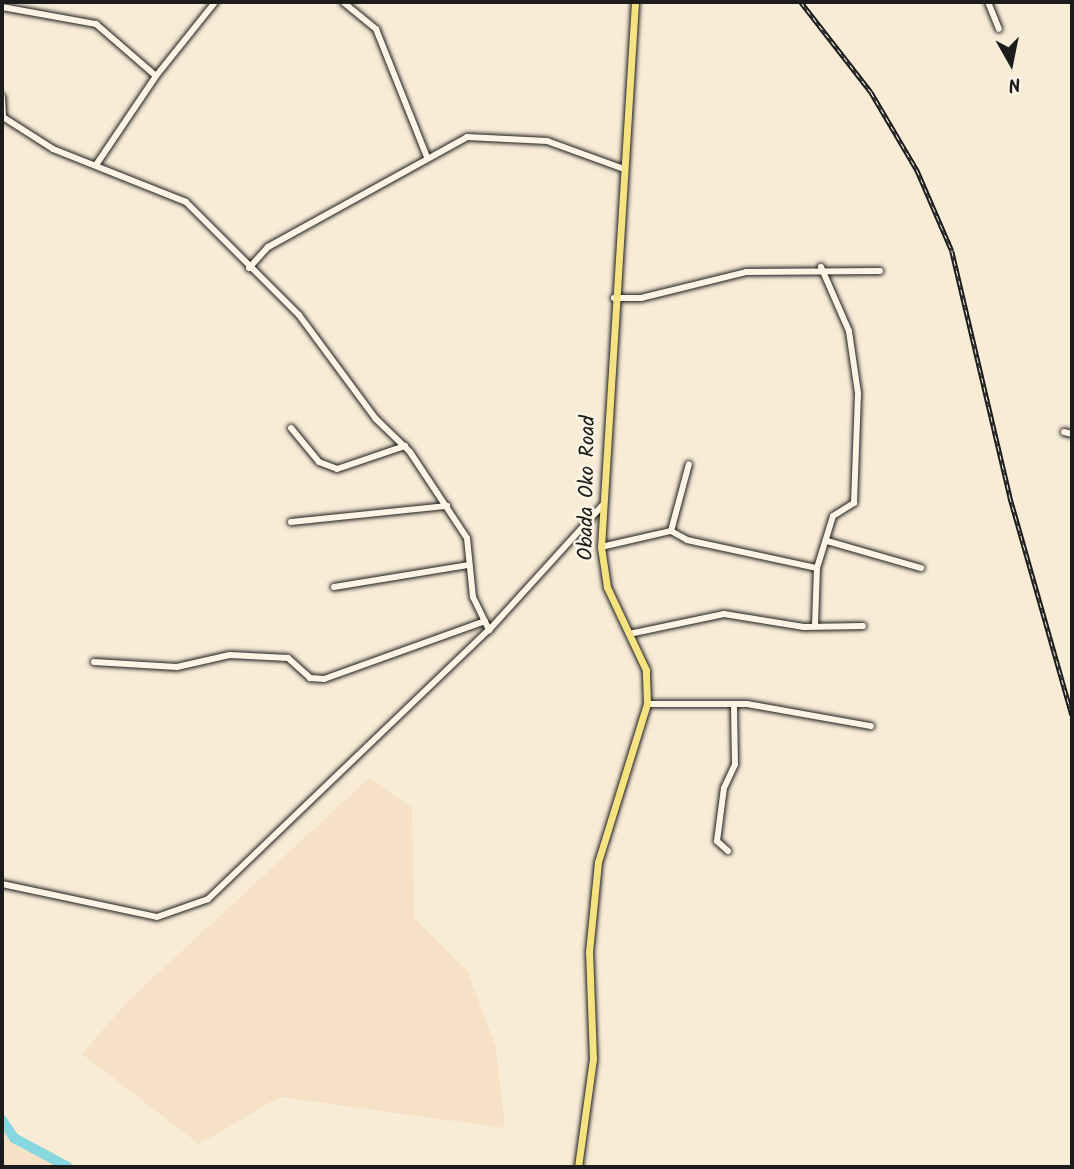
<!DOCTYPE html>
<html>
<head>
<meta charset="utf-8">
<style>
	body { margin:0 }
	#map { position:relative; width:1074px; height:1169px; overflow:hidden; background:#f9ecd7; font-family:Kalam,sans-serif }
	div>[style] { position:absolute }
	[style*='--x'] { left:calc(var(--x)*1px); top:calc(var(--y)*1px); width:calc(var(--w)*1px); rotate:calc(var(--a)*1deg) }
	.built>* { inset:0; background:#f6e1c6 }
	.river>* { height:10px; margin:-5px; padding:0 5px; transform-origin:5px; border-radius:5px; background:#87d8de }
	.roads { filter:drop-shadow(0 0 2px #1c1c1c) drop-shadow(0 0 2px #1c1c1c) }
	.minor>* { height:6px; margin:-3px; padding:0 3px; transform-origin:3px; border-radius:3px; background:#fcf5e5 }
	.major>* { height:7px; margin:-3.5px; padding:0 3.5px; transform-origin:3.5px; border-radius:3.5px; background:#f5e382 }
	.rail>* { height:4.5px; margin-top:-2.25px; transform-origin:0; background:repeating-linear-gradient(90deg,#fcf5e5 0 5px,#1c1c1c 0 10px); box-sizing:border-box; border-block:2px solid #1c1c1c }
	span { translate:-50% -50%; white-space:nowrap; text-align:center; line-height:1.15; -webkit-text-stroke:5px #fcf5e5; paint-order:stroke }
	.street-label { font-size:21px; color:#1c1c1c }
	.frame { position:absolute; inset:0; border:4px solid #1c1c1c; pointer-events:none }
	.north { position:absolute; left:976px; top:28px; width:70px; height:70px; -webkit-text-stroke:5px #fcf5e5; paint-order:stroke; rotate:171deg; font-size:19px; font-weight:700; line-height:28px; text-align:center; color:#1c1c1c }
	.north::after { content:''; display:block; margin:auto; width:24px; height:32px; background:#1c1c1c; clip-path:polygon(50% 0,100% 100%,50% 72%,0 100%) }
</style>
</head>
<body>
<div id="map">
	<div class="built">
		<div style="clip-path:polygon(369px 778px,412px 808px,414px 918px,467px 970px,496px 1048px,505px 1128px,280px 1097px,199px 1144px,82px 1054px,129px 1000px)"></div>
		<div style="clip-path:polygon(2px 1120px,14px 1138px,68px 1167px,2px 1167px)"></div>
	</div>
	<div class="river">
		<div style="--x:2;--y:1120;--w:22;--a:56"></div>
		<div style="--x:14;--y:1138;--w:61;--a:28.2"></div>
	</div>
	<div class="roads">
		<div class="minor">
			<div style="--x:343;--y:2;--w:43;--a:39.3"></div>
			<div style="--x:376;--y:29;--w:138;--a:68.3"></div>
			<div style="--x:988;--y:2;--w:29;--a:68"></div>
			<div style="--x:2;--y:7;--w:96;--a:10.3"></div>
			<div style="--x:96;--y:24;--w:79;--a:40.9"></div>
			<div style="--x:156;--y:76;--w:95;--a:-51.4"></div>
			<div style="--x:2;--y:97;--w:20;--a:87"></div>
			<div style="--x:3;--y:117;--w:59;--a:32.6"></div>
			<div style="--x:53;--y:149;--w:143;--a:21.7"></div>
			<div style="--x:186;--y:202;--w:160;--a:45"></div>
			<div style="--x:299;--y:315;--w:129;--a:53.5"></div>
			<div style="--x:376;--y:419;--w:47;--a:44.1"></div>
			<div style="--x:410;--y:452;--w:103;--a:56.5"></div>
			<div style="--x:467;--y:538;--w:59;--a:84.2"></div>
			<div style="--x:473;--y:597;--w:37;--a:64"></div>
			<div style="--x:96;--y:165;--w:107;--a:-56"></div>
			<div style="--x:249;--y:268;--w:28;--a:-48"></div>
			<div style="--x:268;--y:247;--w:227;--a:-28.9"></div>
			<div style="--x:467;--y:137;--w:80;--a:2.9"></div>
			<div style="--x:547;--y:141;--w:82;--a:20"></div>
			<div style="--x:614;--y:298;--w:27;--a:0"></div>
			<div style="--x:641;--y:298;--w:108;--a:-13.9"></div>
			<div style="--x:746;--y:272;--w:134;--a:-0.4"></div>
			<div style="--x:291;--y:428;--w:44;--a:50.5"></div>
			<div style="--x:319;--y:462;--w:19;--a:21"></div>
			<div style="--x:337;--y:469;--w:72;--a:-18.7"></div>
			<div style="--x:1064;--y:432;--w:8;--a:14"></div>
			<div style="--x:291;--y:522;--w:157;--a:-5.9"></div>
			<div style="--x:671;--y:531;--w:69;--a:-75"></div>
			<div style="--x:827;--y:541;--w:98;--a:16"></div>
			<div style="--x:601;--y:547;--w:72;--a:-12.9"></div>
			<div style="--x:671;--y:531;--w:18;--a:29"></div>
			<div style="--x:687;--y:540;--w:133;--a:12.2"></div>
			<div style="--x:334;--y:587;--w:137;--a:-9.3"></div>
			<div style="--x:815;--y:625;--w:57;--a:-88"></div>
			<div style="--x:817;--y:568;--w:54;--a:-72.9"></div>
			<div style="--x:833;--y:516;--w:25;--a:-32"></div>
			<div style="--x:854;--y:503;--w:110;--a:-87.9"></div>
			<div style="--x:858;--y:393;--w:63;--a:-98.3"></div>
			<div style="--x:849;--y:331;--w:70;--a:-113.6"></div>
			<div style="--x:629;--y:634;--w:97;--a:-11.9"></div>
			<div style="--x:724;--y:614;--w:81;--a:9.2"></div>
			<div style="--x:804;--y:627;--w:59;--a:-1"></div>
			<div style="--x:94;--y:662;--w:83;--a:3.4"></div>
			<div style="--x:177;--y:667;--w:54;--a:-12.8"></div>
			<div style="--x:230;--y:655;--w:58;--a:3"></div>
			<div style="--x:288;--y:658;--w:30;--a:42"></div>
			<div style="--x:310;--y:678;--w:14;--a:4"></div>
			<div style="--x:324;--y:679;--w:171;--a:-19.8"></div>
			<div style="--x:647;--y:704;--w:100;--a:0"></div>
			<div style="--x:747;--y:704;--w:126;--a:10.1"></div>
			<div style="--x:728;--y:851;--w:15;--a:-138"></div>
			<div style="--x:717;--y:841;--w:53;--a:-82.5"></div>
			<div style="--x:724;--y:788;--w:26;--a:-65"></div>
			<div style="--x:735;--y:764;--w:60;--a:-91"></div>
			<div style="--x:2;--y:884;--w:158;--a:12"></div>
			<div style="--x:157;--y:917;--w:54;--a:-19.4"></div>
			<div style="--x:208;--y:899;--w:389;--a:-43.8"></div>
			<div style="--x:489;--y:630;--w:168;--a:-47.7"></div>
		</div>
		<div class="major">
			<div style="--x:578;--y:1167;--w:109;--a:-82.1"></div>
			<div style="--x:593;--y:1059;--w:107;--a:-92.1"></div>
			<div style="--x:589;--y:952;--w:90;--a:-84.3"></div>
			<div style="--x:598;--y:862;--w:165;--a:-72.8"></div>
			<div style="--x:647;--y:704;--w:34;--a:-92"></div>
			<div style="--x:646;--y:670;--w:92;--a:-115.2"></div>
			<div style="--x:607;--y:587;--w:40;--a:-98.5"></div>
			<div style="--x:601;--y:547;--w:546;--a:-86.43"></div>
		</div>
	</div>
	<div class="rail">
		<div style="--x:801;--y:2;--w:114;--a:52.1"></div>
		<div style="--x:871;--y:92;--w:91;--a:59.5"></div>
		<div style="--x:917;--y:170;--w:88;--a:66.6"></div>
		<div style="--x:952;--y:251;--w:253;--a:76.7"></div>
		<div style="--x:1010;--y:497;--w:227;--a:74.1"></div>
	</div>
	<div class="street-label">
		<span style="left:588px;top:488px;rotate:-89deg">Obada Oko Road</span>
	</div>
	<div class="frame"></div>
	<div class="north">N</div>
</div>
</body>
</html>
